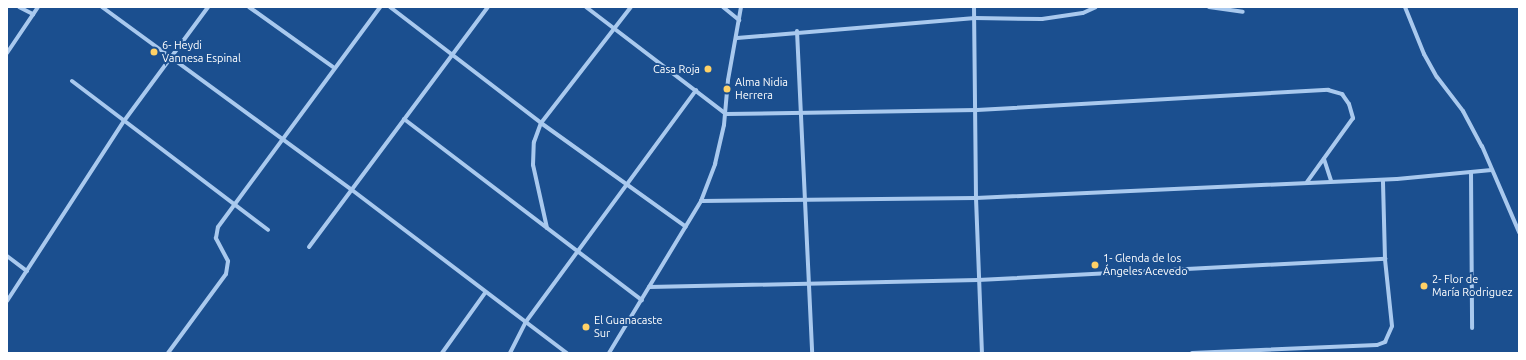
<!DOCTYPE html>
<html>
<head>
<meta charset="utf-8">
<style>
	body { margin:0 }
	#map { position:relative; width:1526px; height:360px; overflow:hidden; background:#1b4f8f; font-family:Ubuntu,sans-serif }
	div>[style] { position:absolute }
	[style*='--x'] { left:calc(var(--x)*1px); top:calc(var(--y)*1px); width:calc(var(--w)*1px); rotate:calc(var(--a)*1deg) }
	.street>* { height:4px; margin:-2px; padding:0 2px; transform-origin:2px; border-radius:2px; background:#a9c9ee }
	.dots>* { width:11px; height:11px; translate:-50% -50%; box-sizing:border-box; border:2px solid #1b4f8f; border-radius:50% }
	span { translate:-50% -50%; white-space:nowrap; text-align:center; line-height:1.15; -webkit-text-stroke:4px #1b4f8f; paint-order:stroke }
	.poi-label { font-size:11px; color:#fff }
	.left { translate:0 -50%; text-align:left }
	.right { translate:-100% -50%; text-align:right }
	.frame { position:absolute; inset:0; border:8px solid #fff; pointer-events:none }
</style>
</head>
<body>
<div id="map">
	<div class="street">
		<div style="--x:19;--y:7;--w:16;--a:27"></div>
		<div style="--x:102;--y:7;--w:310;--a:36.2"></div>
		<div style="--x:352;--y:190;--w:270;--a:37.2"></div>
		<div style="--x:249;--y:7;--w:103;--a:35.5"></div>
		<div style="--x:390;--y:7;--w:190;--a:37.5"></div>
		<div style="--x:541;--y:123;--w:178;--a:35.6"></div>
		<div style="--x:586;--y:7;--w:176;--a:37.4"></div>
		<div style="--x:726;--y:114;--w:251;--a:-0.9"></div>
		<div style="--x:977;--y:110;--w:352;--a:-3.3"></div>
		<div style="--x:1328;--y:90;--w:15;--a:16"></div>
		<div style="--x:1342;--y:94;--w:12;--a:55"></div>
		<div style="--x:1349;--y:104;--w:15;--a:74"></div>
		<div style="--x:1353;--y:118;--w:79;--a:125.7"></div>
		<div style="--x:723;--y:7;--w:21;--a:39"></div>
		<div style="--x:974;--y:7;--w:191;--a:89.4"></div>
		<div style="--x:976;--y:198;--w:155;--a:87.8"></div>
		<div style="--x:1209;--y:7;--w:34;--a:8"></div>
		<div style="--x:1405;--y:7;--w:51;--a:68"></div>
		<div style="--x:1424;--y:54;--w:26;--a:61"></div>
		<div style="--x:1437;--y:77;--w:43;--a:52.6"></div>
		<div style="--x:1463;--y:111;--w:40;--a:62"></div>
		<div style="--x:1482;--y:146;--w:94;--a:66.7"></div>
		<div style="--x:797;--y:31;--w:322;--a:87.3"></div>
		<div style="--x:737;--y:38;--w:239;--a:-4.8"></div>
		<div style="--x:975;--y:18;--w:67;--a:0.9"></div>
		<div style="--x:1042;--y:19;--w:41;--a:-8.3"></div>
		<div style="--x:1083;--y:13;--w:14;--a:-25"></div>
		<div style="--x:7;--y:53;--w:55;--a:-56"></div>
		<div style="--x:72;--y:81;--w:246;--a:37.2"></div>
		<div style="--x:404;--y:119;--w:299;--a:37.3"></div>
		<div style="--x:1324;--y:159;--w:23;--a:72"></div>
		<div style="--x:1471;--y:172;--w:156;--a:89.6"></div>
		<div style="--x:701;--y:201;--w:275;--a:-0.6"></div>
		<div style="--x:976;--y:198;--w:421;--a:-2.6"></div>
		<div style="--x:1397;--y:179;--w:95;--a:-5.4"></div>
		<div style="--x:547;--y:228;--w:65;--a:-102.5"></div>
		<div style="--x:533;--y:165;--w:23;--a:-88"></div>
		<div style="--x:534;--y:142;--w:20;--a:-70"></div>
		<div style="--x:541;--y:123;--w:147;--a:-52.2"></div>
		<div style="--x:309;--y:247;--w:299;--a:-53.3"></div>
		<div style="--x:7;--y:256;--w:25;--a:37"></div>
		<div style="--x:649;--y:287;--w:329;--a:-1.2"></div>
		<div style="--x:978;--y:280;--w:408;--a:-3"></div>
		<div style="--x:7;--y:301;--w:215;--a:-57"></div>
		<div style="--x:124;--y:121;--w:142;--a:-53.6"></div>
		<div style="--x:168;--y:353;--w:98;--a:-53.7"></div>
		<div style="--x:226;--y:274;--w:13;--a:-81"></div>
		<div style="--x:228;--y:261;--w:26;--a:-118"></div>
		<div style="--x:216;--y:238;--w:11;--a:-80"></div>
		<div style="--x:218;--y:227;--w:273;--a:-53.6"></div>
		<div style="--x:442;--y:353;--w:74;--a:-54.4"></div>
		<div style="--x:510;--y:353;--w:34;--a:-63"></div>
		<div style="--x:525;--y:323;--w:289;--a:-53.7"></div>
		<div style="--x:609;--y:353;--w:178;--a:-58.8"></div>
		<div style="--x:701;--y:201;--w:40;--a:-69"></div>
		<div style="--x:715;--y:164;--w:40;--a:-77"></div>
		<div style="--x:724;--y:125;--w:45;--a:-84.9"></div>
		<div style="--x:728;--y:80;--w:74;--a:-79.9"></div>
		<div style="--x:1192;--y:353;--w:185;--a:-2.5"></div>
		<div style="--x:1377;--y:345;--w:9;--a:-21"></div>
		<div style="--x:1385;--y:342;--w:17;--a:-66"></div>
		<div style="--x:1392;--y:326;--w:67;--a:-96"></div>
		<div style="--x:1385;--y:259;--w:79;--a:-91.5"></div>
	</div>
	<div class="dots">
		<div style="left:154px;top:52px;background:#ffd166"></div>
		<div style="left:708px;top:69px;background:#ffd166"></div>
		<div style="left:727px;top:89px;background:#ffd166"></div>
		<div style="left:1095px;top:265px;background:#ffd166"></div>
		<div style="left:1424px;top:286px;background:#ffd166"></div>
		<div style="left:586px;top:327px;background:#ffd166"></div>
	</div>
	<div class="poi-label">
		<span class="left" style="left:162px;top:52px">6- Heydi<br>Vannesa Espinal</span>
		<span class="right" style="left:700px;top:69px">Casa Roja</span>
		<span class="left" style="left:735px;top:89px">Alma Nidia<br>Herrera</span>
		<span class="left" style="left:1103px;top:265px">1- Glenda de los<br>Ángeles Acevedo</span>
		<span class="left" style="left:1432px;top:286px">2- Flor de<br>María Rodriguez</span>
		<span class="left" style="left:594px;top:327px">El Guanacaste<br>Sur</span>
	</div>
	<div class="frame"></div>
</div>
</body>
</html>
